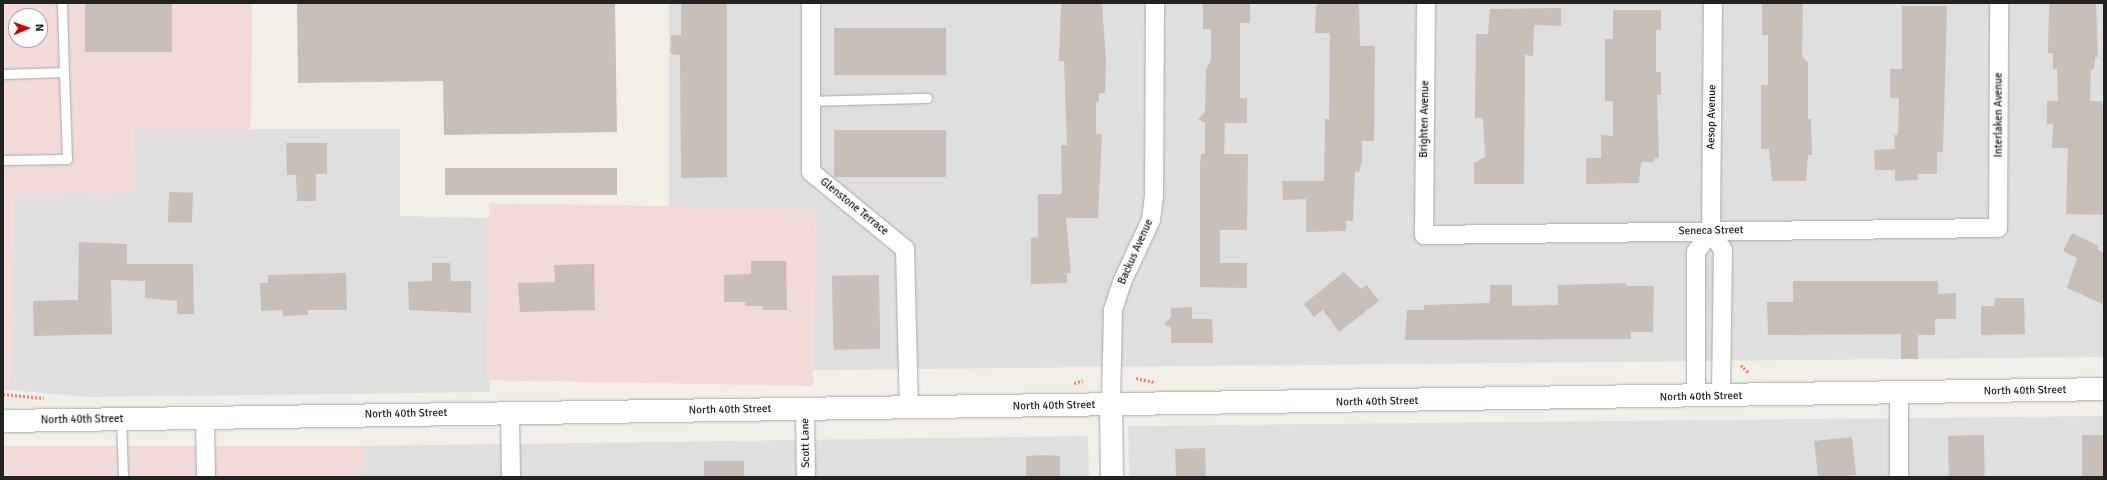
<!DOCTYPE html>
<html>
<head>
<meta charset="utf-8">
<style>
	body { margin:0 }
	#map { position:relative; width:2107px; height:480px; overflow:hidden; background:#f2efe9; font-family:Signika,sans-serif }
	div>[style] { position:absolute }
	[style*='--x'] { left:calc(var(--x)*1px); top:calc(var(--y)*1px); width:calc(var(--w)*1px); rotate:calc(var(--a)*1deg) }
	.residential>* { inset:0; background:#e0dfdf }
	.commercial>* { inset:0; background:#f2dad9; transform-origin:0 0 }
	.building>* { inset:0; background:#c7bfb8; transform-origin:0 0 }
	.path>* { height:2.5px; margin-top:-1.25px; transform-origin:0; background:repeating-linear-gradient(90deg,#fa8072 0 2px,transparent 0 4px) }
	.roads { filter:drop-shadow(0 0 1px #a9a9a9) drop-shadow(0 0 1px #a9a9a9) }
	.service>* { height:9px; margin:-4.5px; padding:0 4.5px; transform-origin:4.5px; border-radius:4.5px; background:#fff }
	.minor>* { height:18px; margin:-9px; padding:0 9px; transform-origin:9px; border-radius:9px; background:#fff }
	.tertiary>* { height:22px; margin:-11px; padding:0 11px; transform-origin:11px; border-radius:11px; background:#fff }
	span { translate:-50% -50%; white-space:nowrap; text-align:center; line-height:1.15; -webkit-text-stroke:3px #fff; paint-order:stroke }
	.street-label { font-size:11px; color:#222 }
	.frame { position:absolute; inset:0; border:4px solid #222; pointer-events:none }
	.north { position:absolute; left:8px; top:8px; width:40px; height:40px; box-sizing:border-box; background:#fff; border:1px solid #a7a7a7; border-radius:50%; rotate:88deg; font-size:11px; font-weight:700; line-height:16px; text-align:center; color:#222 }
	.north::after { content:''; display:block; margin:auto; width:14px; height:18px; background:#d40000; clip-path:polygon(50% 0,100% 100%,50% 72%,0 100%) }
</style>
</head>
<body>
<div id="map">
	<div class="residential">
		<div style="clip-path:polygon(669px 3px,2104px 3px,2104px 357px,812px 370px,816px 209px,669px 211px)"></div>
		<div style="clip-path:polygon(133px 129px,400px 129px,400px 216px,489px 218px,489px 392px,88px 397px,10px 390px,13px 194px,136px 192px)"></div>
		<div style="clip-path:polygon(2104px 416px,2104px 477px,1129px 477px,1128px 426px)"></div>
		<div style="clip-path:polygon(1088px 436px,1089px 477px,364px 477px,364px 446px)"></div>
	</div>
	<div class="commercial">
		<div style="clip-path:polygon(evenodd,3px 3px,252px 3px,251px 129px,134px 129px,136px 192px,13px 194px,10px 390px,3px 390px,3px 3px,16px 16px,40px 16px,40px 40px,16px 40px,16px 16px)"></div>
		<div style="left:816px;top:209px;width:177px;height:327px;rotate:91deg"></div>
		<div style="left:364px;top:446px;width:31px;height:361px;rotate:90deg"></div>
	</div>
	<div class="building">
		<div style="left:85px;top:3px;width:87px;height:49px"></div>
		<div style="clip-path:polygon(297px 3px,615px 3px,617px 132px,444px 135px,443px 81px,298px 83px)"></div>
		<div style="clip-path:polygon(681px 3px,727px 3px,727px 177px,681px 178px,680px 55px,671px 54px,671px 35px,681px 35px)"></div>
		<div style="clip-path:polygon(1061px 3px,1102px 3px,1106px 61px,1105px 93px,1099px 93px,1099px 102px,1096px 102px,1096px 134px,1102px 134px,1098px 218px,1066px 218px,1071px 273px,1067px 273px,1067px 283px,1031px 284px,1031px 238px,1038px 237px,1038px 194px,1062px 194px,1061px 145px,1067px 145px,1064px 61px,1059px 61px)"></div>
		<div style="clip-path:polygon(1203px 3px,1250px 3px,1250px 23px,1240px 23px,1240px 98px,1247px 98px,1247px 123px,1225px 123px,1224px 154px,1248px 154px,1247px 230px,1220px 230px,1220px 263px,1247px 263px,1247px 288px,1200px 287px,1200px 165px,1201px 154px,1205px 154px,1205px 123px,1198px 119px,1205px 112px,1206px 70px,1211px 60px,1211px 29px,1203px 29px)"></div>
		<div style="clip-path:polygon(1320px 3px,1359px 3px,1360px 46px,1375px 46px,1374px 141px,1362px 141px,1362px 161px,1359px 172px,1355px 172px,1353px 221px,1346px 221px,1346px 231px,1306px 232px,1306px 199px,1283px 200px,1282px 181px,1324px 181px,1325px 119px,1329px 119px,1330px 33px,1315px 33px,1316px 6px)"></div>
		<div style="clip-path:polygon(1762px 3px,1803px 3px,1802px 56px,1808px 63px,1808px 119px,1811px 119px,1812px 155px,1808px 155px,1806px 181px,1772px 181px,1769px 149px,1761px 149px,1761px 85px,1768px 85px,1768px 35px,1762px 35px)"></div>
		<div style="clip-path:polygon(2049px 3px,2096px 3px,2098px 57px,2095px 57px,2094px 69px,2091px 69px,2090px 101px,2102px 101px,2104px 114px,2104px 215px,2066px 214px,2068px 148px,2052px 148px,2053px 124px,2047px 124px,2047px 101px,2058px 101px,2057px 69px,2053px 69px,2053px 53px,2048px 53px)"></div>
		<div style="clip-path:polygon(1902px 6px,1947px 6px,1943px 152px,1937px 152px,1937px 174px,1917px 174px,1918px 180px,1895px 181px,1895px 170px,1875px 170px,1874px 150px,1895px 149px,1894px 135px,1898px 135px,1899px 98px,1890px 98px,1890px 69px,1902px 69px)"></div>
		<div style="clip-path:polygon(1561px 8px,1561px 26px,1534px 25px,1533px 56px,1525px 55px,1524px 184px,1474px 184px,1474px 163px,1485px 157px,1483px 118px,1475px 118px,1476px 34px,1488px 34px,1490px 9px)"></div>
		<div style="clip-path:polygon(1613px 10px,1661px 10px,1661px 30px,1656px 30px,1656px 72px,1661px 72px,1661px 95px,1657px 95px,1659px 158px,1655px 158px,1654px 162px,1641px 162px,1639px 183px,1586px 184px,1586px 158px,1601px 158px,1601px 135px,1613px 136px,1613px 101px,1605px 101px,1605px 39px,1613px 39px)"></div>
		<div style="left:834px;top:28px;width:112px;height:47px"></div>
		<div style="left:834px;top:130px;width:112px;height:47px"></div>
		<div style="clip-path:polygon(286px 143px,327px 143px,327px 174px,316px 174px,316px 201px,297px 201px,296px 175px,287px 175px)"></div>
		<div style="left:617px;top:168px;width:27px;height:172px;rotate:90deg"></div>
		<div style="left:169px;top:192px;width:24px;height:30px;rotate:2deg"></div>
		<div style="clip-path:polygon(2072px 233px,2099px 246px,2097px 249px,2104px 253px,2104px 305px,2067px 288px,2077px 258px,2063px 251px)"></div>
		<div style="clip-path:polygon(79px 242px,127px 244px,127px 264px,193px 264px,194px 314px,177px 314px,177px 301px,145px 298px,145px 281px,111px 280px,112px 334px,34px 336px,33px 301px,78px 300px)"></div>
		<div style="clip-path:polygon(751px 261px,786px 261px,787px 310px,762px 310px,763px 306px,745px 306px,745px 302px,724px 302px,724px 275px,751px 274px)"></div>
		<div style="clip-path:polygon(432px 263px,450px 263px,451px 281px,471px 281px,471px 313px,409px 310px,408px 282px,432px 281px)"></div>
		<div style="clip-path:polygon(594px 264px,595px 310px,520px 312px,518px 283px,555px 282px,554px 265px)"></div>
		<div style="clip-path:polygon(1344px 272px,1361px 289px,1367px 285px,1379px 301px,1339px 332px,1323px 310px,1314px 317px,1304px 304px)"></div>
		<div style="clip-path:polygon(346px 273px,347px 310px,308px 310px,308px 315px,283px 316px,283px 310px,261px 311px,260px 283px,268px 283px,268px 275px)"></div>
		<div style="left:879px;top:275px;width:74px;height:47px;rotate:89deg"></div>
		<div style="clip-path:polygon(1793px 281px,1938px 281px,1938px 294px,1956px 293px,1956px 319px,1935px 319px,1935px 335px,1918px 335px,1918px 359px,1901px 359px,1901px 334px,1768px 335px,1767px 302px,1793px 302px)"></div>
		<div style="clip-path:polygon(1626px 283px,1626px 286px,1654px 286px,1653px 332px,1631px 332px,1631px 339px,1405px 340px,1407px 310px,1424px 310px,1424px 305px,1490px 303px,1490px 285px,1512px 285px,1512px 306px,1558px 305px,1558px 285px)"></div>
		<div style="clip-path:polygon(1995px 298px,2024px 298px,2025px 334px,1981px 335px,1981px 306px,1994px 306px)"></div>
		<div style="clip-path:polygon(1192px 307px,1192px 319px,1212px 319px,1213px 343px,1171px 343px,1171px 328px,1164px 324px,1171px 317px,1171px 308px)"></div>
		<div style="left:1984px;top:435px;width:42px;height:36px;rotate:89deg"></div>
		<div style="left:2082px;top:435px;width:22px;height:42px"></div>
		<div style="left:1852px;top:437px;width:38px;height:38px;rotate:84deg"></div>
		<div style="left:1205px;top:448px;width:29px;height:30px;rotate:88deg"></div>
		<div style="clip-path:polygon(1043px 455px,1060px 456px,1060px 477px,1026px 477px,1026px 456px)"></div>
		<div style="left:744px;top:461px;width:16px;height:40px;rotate:90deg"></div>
	</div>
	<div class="path">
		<div style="--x:1741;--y:365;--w:11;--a:45"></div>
		<div style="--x:1136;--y:378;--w:19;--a:12"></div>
		<div style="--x:1074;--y:383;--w:9;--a:-18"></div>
		<div style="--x:3;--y:394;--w:41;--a:5.6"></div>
	</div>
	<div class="roads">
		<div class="service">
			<div style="--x:3;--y:74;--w:61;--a:-1.9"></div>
			<div style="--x:64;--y:72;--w:69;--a:-91.7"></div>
			<div style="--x:811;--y:101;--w:116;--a:-1.5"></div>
			<div style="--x:3;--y:160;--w:64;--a:-0.9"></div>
			<div style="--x:67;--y:159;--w:87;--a:-92"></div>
			<div style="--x:121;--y:419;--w:58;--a:88"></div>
		</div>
		<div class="minor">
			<div style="--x:811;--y:3;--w:169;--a:90"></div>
			<div style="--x:811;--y:172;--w:122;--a:39.3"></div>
			<div style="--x:905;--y:249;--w:159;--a:88.6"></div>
			<div style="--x:1426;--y:3;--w:232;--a:90.5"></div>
			<div style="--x:1424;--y:235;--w:574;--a:-0.7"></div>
			<div style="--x:1998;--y:228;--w:225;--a:-89.7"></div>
			<div style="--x:1713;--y:3;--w:228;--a:90.5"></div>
			<div style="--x:1711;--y:231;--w:22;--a:58"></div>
			<div style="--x:1723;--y:250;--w:147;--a:90.8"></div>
			<div style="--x:1899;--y:393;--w:84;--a:90"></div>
			<div style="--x:1696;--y:397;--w:145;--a:-90"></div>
			<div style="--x:1696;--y:252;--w:26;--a:-54"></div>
			<div style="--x:1111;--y:405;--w:95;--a:-88.8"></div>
			<div style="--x:1113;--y:310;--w:29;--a:-72"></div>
			<div style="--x:1122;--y:282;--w:68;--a:-64.9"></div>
			<div style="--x:1151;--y:220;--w:23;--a:-83"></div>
			<div style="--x:1154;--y:197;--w:194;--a:-89.7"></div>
			<div style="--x:805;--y:409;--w:68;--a:89.2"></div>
			<div style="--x:510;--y:413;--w:64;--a:89.1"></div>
			<div style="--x:205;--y:417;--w:60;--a:89"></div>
		</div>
		<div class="tertiary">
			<div style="--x:1111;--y:405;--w:72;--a:89.2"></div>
			<div style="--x:3;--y:421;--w:2101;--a:-0.87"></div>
		</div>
	</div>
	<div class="street-label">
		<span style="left:1999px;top:115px;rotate:-90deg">Interlaken Avenue</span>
		<span style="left:1712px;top:117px;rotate:-89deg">Aesop Avenue</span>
		<span style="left:1425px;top:119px;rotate:-89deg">Brighten Avenue</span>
		<span style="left:854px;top:207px;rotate:39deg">Glenstone Terrace</span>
		<span style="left:1711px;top:231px;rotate:-1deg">Seneca Street</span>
		<span style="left:1136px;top:252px;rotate:-66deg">Backus Avenue</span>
		<span style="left:2025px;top:391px;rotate:-1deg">North 40th Street</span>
		<span style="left:1701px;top:397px;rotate:-1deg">North 40th Street</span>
		<span style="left:1377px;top:402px;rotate:-1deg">North 40th Street</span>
		<span style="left:1054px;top:406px;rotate:-1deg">North 40th Street</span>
		<span style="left:730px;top:410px;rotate:-1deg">North 40th Street</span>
		<span style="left:406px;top:414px;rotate:-1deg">North 40th Street</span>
		<span style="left:82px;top:420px;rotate:-1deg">North 40th Street</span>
		<span style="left:806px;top:443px;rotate:-91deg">Scott Lane</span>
	</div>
	<div class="frame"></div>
	<div class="north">N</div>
</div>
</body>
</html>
